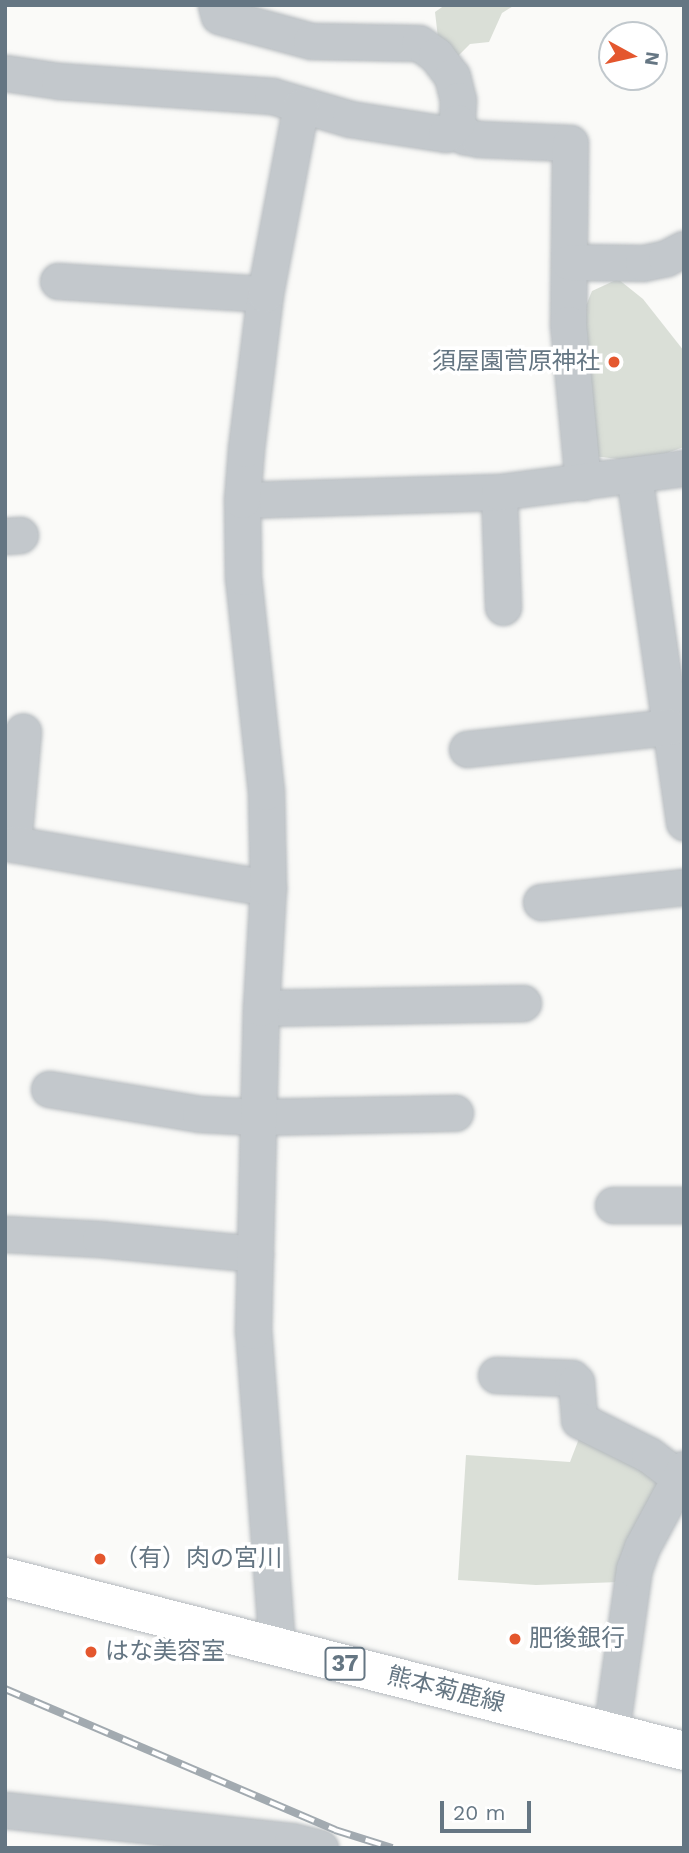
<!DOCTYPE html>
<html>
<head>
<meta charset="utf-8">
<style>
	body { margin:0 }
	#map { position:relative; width:689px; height:1853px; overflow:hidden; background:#fafaf8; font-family:"Work Sans","Noto Sans JP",sans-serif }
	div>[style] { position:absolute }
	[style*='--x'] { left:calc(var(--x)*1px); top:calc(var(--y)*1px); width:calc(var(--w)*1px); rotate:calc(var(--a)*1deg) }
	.green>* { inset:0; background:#dadfd7 }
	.roads { filter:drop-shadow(0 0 2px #b5babe) drop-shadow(0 0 2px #b5babe) }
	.minor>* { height:35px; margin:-17.5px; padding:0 17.5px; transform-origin:17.5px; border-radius:17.5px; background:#c3c8cc }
	.major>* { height:38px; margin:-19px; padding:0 19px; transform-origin:19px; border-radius:19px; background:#fff }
	.rail>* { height:8px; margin-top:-4px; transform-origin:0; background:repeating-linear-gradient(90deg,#fff 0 16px,#a2aab0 0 32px); box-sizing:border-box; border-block:2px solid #a2aab0 }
	.dots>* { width:19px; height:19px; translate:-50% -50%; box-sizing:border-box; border:4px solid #fff; border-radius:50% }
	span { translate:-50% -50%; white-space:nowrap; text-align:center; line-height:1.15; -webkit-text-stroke:7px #fff; paint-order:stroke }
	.shield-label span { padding:2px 5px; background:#fff; border:2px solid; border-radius:5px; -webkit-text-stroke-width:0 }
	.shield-label { font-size:23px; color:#657683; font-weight:700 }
	.poi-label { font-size:24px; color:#657683 }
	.right { translate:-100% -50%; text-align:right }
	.left { translate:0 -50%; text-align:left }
	.street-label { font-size:24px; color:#657683 }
	.frame { position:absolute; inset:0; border:7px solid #657683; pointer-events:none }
	.north { position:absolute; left:598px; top:21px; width:70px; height:70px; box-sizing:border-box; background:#fff; border:2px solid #c1c8cd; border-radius:50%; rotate:98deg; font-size:19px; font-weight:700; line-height:28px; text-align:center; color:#657683 }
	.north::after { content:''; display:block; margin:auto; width:24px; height:32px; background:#e4572e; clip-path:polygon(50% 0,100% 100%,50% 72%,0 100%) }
	.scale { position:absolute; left:440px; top:1801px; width:91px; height:32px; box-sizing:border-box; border:4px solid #657683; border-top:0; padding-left:9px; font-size:21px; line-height:24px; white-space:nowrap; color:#657683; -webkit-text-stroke:5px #fff; paint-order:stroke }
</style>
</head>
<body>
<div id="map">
	<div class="green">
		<div style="clip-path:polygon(445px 5px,515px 5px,502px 13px,489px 42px,470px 44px,457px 57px,438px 38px,435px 12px)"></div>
		<div style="clip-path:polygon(618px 279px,643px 299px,684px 351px,684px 447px,641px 462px,594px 456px,578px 325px,592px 291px)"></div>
		<div style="clip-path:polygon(580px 1436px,639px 1461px,661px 1486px,620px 1582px,536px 1585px,458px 1580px,466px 1455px,570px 1462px)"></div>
	</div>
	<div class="roads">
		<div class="minor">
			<div style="--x:216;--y:5;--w:11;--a:75"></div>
			<div style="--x:219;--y:16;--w:95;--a:15.2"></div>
			<div style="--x:311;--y:41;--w:108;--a:1.1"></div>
			<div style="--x:419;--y:43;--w:21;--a:35"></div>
			<div style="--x:436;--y:55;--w:26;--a:53"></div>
			<div style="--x:452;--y:76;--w:25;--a:76"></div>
			<div style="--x:458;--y:100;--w:22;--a:93"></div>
			<div style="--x:457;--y:122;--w:16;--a:63"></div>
			<div style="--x:464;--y:136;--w:15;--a:11"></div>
			<div style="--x:479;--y:139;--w:91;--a:2.5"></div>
			<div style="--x:570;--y:143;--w:181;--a:90.6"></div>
			<div style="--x:568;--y:324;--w:159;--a:84.6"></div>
			<div style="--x:5;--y:73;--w:55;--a:8.4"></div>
			<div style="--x:59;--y:81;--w:214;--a:4"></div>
			<div style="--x:272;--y:96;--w:81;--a:16.4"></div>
			<div style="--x:350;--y:119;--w:97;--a:8.9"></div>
			<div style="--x:446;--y:134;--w:16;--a:-47"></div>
			<div style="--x:569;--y:262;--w:74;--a:0.8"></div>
			<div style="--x:643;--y:263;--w:24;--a:-12"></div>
			<div style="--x:666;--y:258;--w:20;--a:-27"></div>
			<div style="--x:58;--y:281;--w:207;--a:3.6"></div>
			<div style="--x:634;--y:475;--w:351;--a:81.8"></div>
			<div style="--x:499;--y:492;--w:115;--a:88"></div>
			<div style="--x:242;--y:500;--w:257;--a:-1.8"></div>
			<div style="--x:499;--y:492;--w:187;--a:-7.4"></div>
			<div style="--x:5;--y:536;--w:15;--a:-4"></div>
			<div style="--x:467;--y:749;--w:203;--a:-6.2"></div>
			<div style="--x:5;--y:841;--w:9;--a:21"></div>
			<div style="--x:13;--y:844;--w:113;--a:-84.9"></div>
			<div style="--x:13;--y:844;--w:259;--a:9.8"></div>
			<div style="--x:541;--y:902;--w:144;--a:-6"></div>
			<div style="--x:261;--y:1008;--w:262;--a:-1.1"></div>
			<div style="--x:49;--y:1089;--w:153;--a:9.4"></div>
			<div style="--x:200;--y:1114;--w:58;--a:3"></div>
			<div style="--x:258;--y:1117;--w:197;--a:-1.2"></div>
			<div style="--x:613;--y:1205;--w:71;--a:0"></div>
			<div style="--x:5;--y:1234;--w:95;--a:3"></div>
			<div style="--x:100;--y:1239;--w:156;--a:5.5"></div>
			<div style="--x:496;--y:1375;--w:76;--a:2.3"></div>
			<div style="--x:572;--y:1378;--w:6;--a:45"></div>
			<div style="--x:576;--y:1382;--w:38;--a:85"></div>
			<div style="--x:579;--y:1420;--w:78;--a:26.6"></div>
			<div style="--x:649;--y:1455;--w:36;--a:37"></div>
			<div style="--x:277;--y:1647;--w:317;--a:-94.3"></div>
			<div style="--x:253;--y:1331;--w:323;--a:-88.6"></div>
			<div style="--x:261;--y:1008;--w:120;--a:-86.7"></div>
			<div style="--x:268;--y:888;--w:96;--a:-91.2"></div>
			<div style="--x:266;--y:792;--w:216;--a:-96.1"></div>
			<div style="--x:243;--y:577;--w:77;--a:-90.7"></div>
			<div style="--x:242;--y:500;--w:51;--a:-85.5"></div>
			<div style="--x:246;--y:449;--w:156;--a:-83"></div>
			<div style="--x:265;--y:294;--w:191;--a:-79.2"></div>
			<div style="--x:611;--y:1732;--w:165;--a:-82"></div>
			<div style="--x:634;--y:1569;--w:23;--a:-70"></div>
			<div style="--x:642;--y:1547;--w:89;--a:-61.7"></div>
			<div style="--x:5;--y:1810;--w:289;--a:6.2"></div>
			<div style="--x:292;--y:1841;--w:29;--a:14"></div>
		</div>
		<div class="major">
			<div style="--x:5;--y:1577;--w:701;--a:14.37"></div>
		</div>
	</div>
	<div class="rail">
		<div style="--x:5;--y:1689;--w:359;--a:23.1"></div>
		<div style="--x:335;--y:1830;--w:60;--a:17.5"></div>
	</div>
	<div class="dots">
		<div style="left:614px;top:362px;background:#e4572e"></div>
		<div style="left:100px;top:1559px;background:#e4572e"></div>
		<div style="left:515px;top:1639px;background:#e4572e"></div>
		<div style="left:91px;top:1652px;background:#e4572e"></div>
	</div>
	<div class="shield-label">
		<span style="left:345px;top:1664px">37</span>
	</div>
	<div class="poi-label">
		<span class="right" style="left:600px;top:362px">須屋園菅原神社</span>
		<span class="left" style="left:114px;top:1559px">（有）肉の宮川</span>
		<span class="left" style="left:529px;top:1639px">肥後銀行</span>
		<span class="left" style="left:105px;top:1652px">はな美容室</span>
	</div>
	<div class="street-label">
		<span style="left:446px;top:1690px;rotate:14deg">熊本菊鹿線</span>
	</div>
	<div class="frame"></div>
	<div class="north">N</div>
	<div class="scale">20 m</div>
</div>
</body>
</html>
